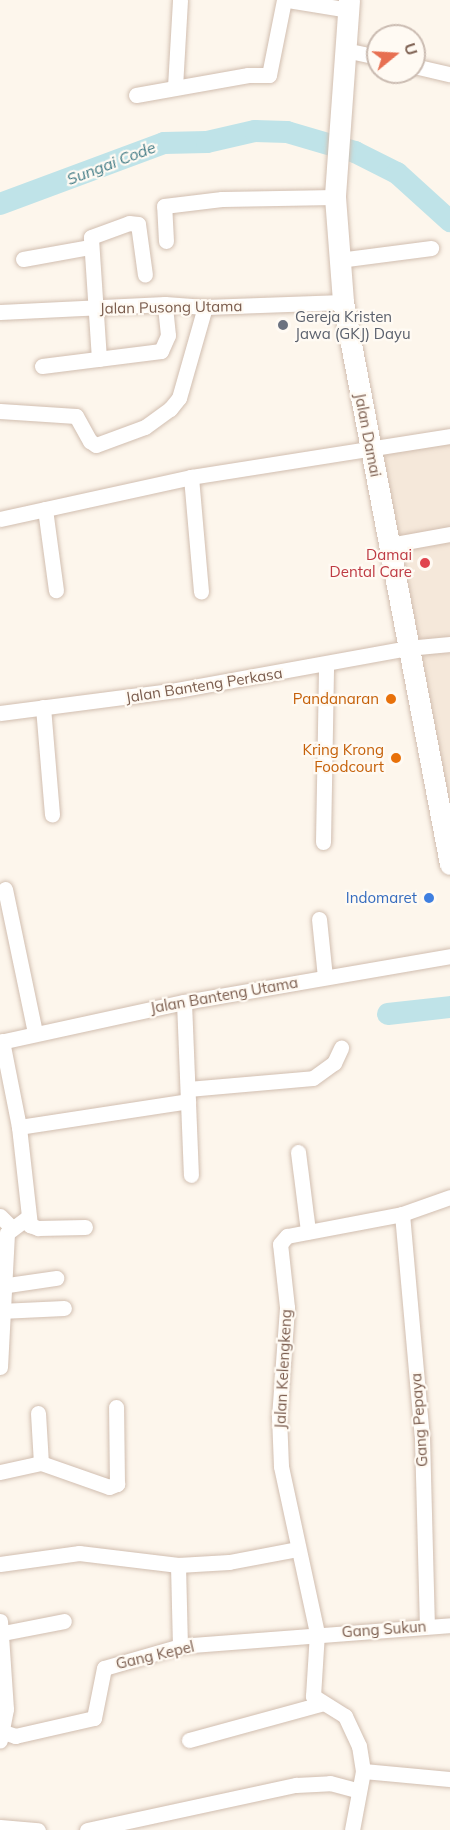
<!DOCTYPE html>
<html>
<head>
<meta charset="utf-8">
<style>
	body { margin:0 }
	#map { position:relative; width:450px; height:1830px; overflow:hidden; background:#fdf6ec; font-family:Mulish,sans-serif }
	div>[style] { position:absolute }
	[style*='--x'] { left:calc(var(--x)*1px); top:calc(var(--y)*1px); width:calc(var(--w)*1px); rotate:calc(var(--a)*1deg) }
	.residential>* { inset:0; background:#f5e8da }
	.river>* { height:22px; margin:-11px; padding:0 11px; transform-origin:11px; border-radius:11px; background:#bfe3e8 }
	.roads { filter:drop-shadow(0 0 2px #d1beb0) drop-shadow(0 0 2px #d1beb0) }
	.minor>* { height:15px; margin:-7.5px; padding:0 7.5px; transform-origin:7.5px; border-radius:7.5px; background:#fff }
	.secondary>* { height:21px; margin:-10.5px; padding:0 10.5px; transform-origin:10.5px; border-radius:10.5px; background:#fff }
	.dots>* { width:16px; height:16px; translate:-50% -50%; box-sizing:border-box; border:3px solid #fffaf3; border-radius:50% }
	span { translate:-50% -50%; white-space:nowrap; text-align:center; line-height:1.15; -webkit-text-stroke:4.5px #fffaf3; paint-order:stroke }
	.street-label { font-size:15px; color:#7a5c4d }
	.worship-label { font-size:15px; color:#5b616d }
	.left { translate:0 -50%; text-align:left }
	.health-label { font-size:15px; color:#be3a42 }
	.right { translate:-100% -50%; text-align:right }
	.food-label { font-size:15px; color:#c56008 }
	.shop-label { font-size:15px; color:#366cbe }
	.water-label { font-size:16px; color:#437c86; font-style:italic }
	.north { position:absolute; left:366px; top:24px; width:60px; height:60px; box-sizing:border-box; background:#fffaf3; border:2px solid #cabbb1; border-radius:50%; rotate:72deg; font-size:16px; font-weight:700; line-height:24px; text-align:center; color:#7a5c4d }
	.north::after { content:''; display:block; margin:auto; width:21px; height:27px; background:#e76f51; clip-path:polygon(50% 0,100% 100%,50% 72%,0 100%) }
</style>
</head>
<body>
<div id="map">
	<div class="residential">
		<div style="clip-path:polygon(450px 431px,450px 830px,371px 449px)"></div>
	</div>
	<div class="river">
		<div style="--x:0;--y:204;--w:175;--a:-20.4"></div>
		<div style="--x:164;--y:143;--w:43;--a:-1.3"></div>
		<div style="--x:207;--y:142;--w:49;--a:-12.9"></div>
		<div style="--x:255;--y:131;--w:32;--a:2"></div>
		<div style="--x:287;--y:132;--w:71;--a:16.4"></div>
		<div style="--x:355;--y:152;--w:47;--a:26.6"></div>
		<div style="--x:397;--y:173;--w:72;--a:42.2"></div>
		<div style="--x:388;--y:1014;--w:62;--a:-6.4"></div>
	</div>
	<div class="roads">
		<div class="minor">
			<div style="--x:288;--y:0;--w:62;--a:9.3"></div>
			<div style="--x:345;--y:50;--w:34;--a:12"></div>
			<div style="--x:414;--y:66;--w:37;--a:13"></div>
			<div style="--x:175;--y:87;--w:87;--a:-86.7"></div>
			<div style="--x:136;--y:95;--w:114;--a:-10.1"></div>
			<div style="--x:248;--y:75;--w:21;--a:0"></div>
			<div style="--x:269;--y:75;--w:76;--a:-78.7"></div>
			<div style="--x:166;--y:241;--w:35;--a:-93"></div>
			<div style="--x:164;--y:206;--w:58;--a:-6.9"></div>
			<div style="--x:222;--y:199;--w:113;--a:-1"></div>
			<div style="--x:23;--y:259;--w:67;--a:-10.3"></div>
			<div style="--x:339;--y:260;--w:93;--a:-7.4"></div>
			<div style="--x:0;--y:312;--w:165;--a:-2.8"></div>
			<div style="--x:165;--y:304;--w:40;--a:4.3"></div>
			<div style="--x:205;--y:307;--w:138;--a:-2.1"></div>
			<div style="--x:99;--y:359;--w:122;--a:-93.8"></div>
			<div style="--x:91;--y:237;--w:40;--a:-20.2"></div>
			<div style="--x:129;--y:223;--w:9;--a:6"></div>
			<div style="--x:138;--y:224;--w:51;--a:82.2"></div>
			<div style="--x:42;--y:366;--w:120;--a:-7.2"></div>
			<div style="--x:161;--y:351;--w:17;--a:-66"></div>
			<div style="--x:168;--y:335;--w:31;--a:-96"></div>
			<div style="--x:0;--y:411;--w:76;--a:3.8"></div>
			<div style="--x:76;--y:416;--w:29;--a:61"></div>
			<div style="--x:90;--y:441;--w:7;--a:34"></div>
			<div style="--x:96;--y:445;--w:52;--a:-20.2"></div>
			<div style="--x:145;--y:427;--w:31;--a:-36"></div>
			<div style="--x:170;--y:409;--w:14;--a:-51"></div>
			<div style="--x:179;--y:398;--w:95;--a:-74.1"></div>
			<div style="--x:191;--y:477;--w:115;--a:85"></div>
			<div style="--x:45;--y:509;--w:82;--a:82.3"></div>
			<div style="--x:0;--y:519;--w:196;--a:-12.4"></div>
			<div style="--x:191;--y:477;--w:262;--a:-9"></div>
			<div style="--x:389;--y:545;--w:62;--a:-10.2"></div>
			<div style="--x:43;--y:707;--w:108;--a:85.2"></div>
			<div style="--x:0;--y:713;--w:178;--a:-7.4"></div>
			<div style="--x:177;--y:690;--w:234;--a:-10.3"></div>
			<div style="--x:407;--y:648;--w:43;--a:-5.3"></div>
			<div style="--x:323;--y:842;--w:177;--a:-89"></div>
			<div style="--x:5;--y:889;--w:147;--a:78.2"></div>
			<div style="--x:319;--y:919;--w:58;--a:84.1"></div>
			<div style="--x:184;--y:1002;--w:173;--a:87.7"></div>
			<div style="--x:2;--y:1041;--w:88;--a:78.8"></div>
			<div style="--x:19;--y:1127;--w:99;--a:83.6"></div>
			<div style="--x:30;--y:1225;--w:9;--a:21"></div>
			<div style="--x:38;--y:1228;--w:47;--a:-1.2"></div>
			<div style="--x:0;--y:1042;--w:188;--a:-12.3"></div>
			<div style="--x:184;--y:1002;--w:270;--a:-9.8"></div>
			<div style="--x:188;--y:1089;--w:125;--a:-5"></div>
			<div style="--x:313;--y:1078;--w:26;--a:-36"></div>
			<div style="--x:334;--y:1063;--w:17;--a:-65"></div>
			<div style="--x:19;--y:1127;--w:171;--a:-8.7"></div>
			<div style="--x:298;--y:1152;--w:80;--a:82.8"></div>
			<div style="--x:402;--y:1214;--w:224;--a:84.9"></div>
			<div style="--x:422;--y:1437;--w:189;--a:88.5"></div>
			<div style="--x:0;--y:1216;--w:16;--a:45"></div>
			<div style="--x:1;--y:1286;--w:56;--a:-8.3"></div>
			<div style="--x:0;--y:1311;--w:64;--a:-2.7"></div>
			<div style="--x:0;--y:1367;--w:134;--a:-87"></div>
			<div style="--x:7;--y:1233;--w:25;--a:-37"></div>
			<div style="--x:38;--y:1413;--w:50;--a:86.6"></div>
			<div style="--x:0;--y:1472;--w:42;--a:-12.4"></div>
			<div style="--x:41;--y:1463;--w:72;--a:19.4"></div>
			<div style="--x:109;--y:1487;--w:9;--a:-21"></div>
			<div style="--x:117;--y:1484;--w:77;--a:-90.7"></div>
			<div style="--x:0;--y:1564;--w:80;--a:-7.9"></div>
			<div style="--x:79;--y:1553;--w:100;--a:6.9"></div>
			<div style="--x:178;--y:1565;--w:51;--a:-3.4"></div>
			<div style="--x:229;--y:1562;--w:69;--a:-10.8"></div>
			<div style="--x:178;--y:1565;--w:81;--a:88.6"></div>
			<div style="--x:0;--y:1621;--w:88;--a:86.1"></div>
			<div style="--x:6;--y:1709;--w:32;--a:101"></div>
			<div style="--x:3;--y:1633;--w:62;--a:-11.1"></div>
			<div style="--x:0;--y:1731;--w:16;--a:18"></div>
			<div style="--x:15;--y:1736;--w:81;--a:-12.8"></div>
			<div style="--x:94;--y:1718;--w:51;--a:-78.7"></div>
			<div style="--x:104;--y:1668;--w:79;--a:-16.1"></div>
			<div style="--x:180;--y:1646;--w:271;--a:-4.4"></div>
			<div style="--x:189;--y:1740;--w:137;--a:-15.3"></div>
			<div style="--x:363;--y:1771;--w:87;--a:5.3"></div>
			<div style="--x:0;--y:1827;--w:38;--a:5"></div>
			<div style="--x:87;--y:1830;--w:214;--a:-12.2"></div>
			<div style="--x:296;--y:1785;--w:34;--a:-3"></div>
			<div style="--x:330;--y:1783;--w:30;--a:15"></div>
			<div style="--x:352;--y:1830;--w:60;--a:-79.4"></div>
			<div style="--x:363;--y:1771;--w:25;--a:-99"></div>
			<div style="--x:359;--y:1746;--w:33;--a:-115"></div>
			<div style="--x:345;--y:1716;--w:38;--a:-148"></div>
			<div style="--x:313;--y:1696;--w:63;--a:-86.4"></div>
			<div style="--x:317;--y:1633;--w:171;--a:-102.2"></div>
			<div style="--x:281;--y:1466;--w:49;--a:-92.3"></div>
			<div style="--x:279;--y:1417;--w:110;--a:-85.8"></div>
			<div style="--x:287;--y:1307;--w:63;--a:-96.3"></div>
			<div style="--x:280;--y:1244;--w:11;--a:-49"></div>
			<div style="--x:287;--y:1236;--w:117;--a:-10.8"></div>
			<div style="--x:402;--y:1214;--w:51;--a:-19.5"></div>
		</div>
		<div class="secondary">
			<div style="--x:349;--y:0;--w:197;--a:94.1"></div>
			<div style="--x:335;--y:197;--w:105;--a:85.6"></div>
			<div style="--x:343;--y:302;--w:572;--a:79.22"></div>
		</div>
	</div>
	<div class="dots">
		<div style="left:283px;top:325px;background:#6b7280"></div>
		<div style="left:425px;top:563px;background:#e0444e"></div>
		<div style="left:391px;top:699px;background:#e8710a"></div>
		<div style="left:396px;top:758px;background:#e8710a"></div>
		<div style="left:429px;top:898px;background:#3f7fe0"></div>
	</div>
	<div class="street-label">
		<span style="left:171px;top:307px;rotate:-1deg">Jalan Pusong Utama</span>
		<span style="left:368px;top:435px;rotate:79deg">Jalan Damai</span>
		<span style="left:204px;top:685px;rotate:-9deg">Jalan Banteng Perkasa</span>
		<span style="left:224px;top:995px;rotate:-10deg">Jalan Banteng Utama</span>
		<span style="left:283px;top:1369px;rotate:-87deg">Jalan Kelengkeng</span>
		<span style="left:419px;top:1420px;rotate:-94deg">Gang Pepaya</span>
		<span style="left:384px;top:1629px;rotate:-4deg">Gang Sukun</span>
		<span style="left:155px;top:1655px;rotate:-13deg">Gang Kepel</span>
	</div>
	<div class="worship-label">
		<span class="left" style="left:295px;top:325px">Gereja Kristen<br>Jawa (GKJ) Dayu</span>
	</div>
	<div class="health-label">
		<span class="right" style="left:412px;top:563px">Damai<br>Dental Care</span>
	</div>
	<div class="food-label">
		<span class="right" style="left:379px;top:699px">Pandanaran</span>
		<span class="right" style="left:384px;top:758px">Kring Krong<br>Foodcourt</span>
	</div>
	<div class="shop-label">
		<span class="right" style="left:417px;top:898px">Indomaret</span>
	</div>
	<div class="water-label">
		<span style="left:111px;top:163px;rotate:-21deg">Sungai Code</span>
	</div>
	<div class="north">U</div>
</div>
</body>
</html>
